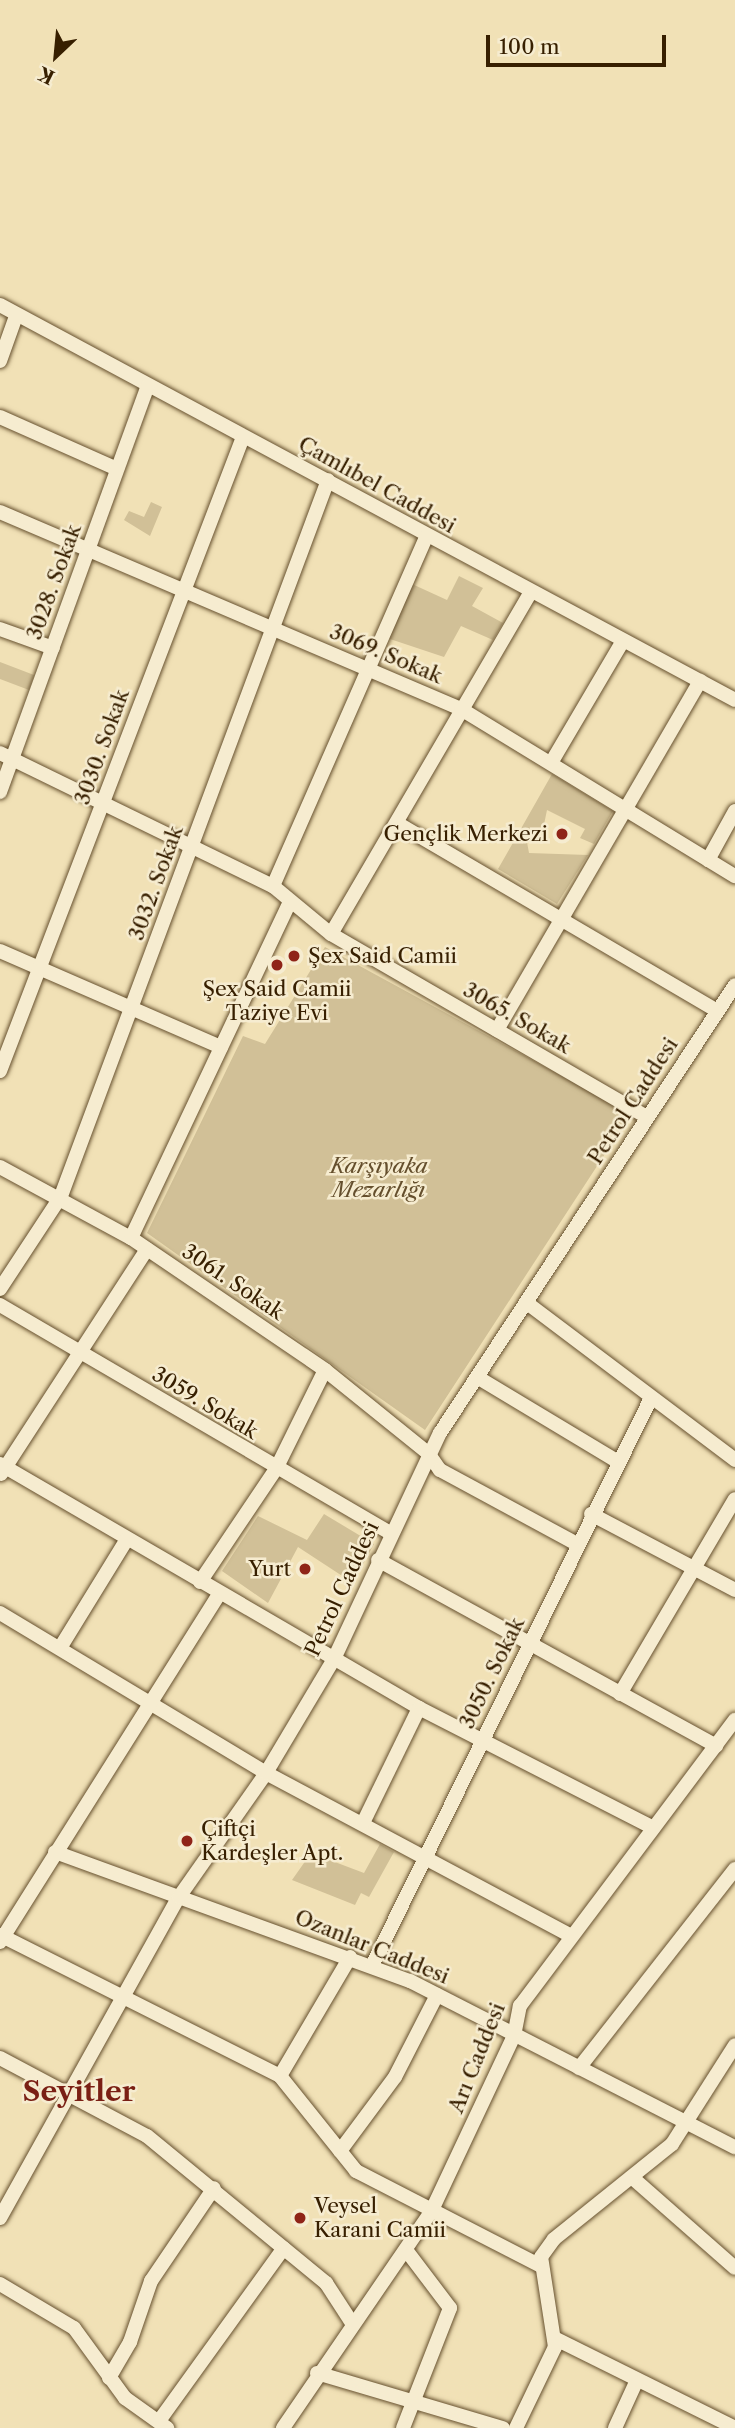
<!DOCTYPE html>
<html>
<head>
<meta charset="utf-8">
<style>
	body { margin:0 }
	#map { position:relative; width:735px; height:2428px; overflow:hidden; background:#f1e1b6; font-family:"Libre Caslon Text",serif }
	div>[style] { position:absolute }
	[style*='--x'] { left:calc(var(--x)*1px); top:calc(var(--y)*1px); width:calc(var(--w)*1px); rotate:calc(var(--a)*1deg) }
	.green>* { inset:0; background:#d1c097 }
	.roads { filter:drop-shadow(0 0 2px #66502e) drop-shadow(0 0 2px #66502e) }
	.minor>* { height:14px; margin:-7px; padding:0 7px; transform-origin:7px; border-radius:7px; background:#f6ecd0 }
	.dots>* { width:19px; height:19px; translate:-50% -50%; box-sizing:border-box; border:4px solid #f6ecd0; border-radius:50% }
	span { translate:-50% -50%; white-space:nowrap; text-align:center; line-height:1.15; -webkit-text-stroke:5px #f6ecd0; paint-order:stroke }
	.street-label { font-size:21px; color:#371f00 }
	.poi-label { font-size:21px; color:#371f00 }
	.right { translate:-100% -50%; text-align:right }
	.left { translate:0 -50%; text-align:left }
	.park-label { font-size:21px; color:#654f2d; font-style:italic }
	.district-label { font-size:28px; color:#7a1f14; font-weight:700 }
	.north { position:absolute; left:21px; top:21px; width:70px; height:70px; -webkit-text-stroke:5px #f6ecd0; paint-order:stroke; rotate:206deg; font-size:19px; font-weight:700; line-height:28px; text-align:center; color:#371f00 }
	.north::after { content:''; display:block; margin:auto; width:24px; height:32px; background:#371f00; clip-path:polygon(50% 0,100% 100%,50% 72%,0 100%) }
	.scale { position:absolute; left:486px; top:35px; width:180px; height:32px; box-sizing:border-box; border:4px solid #371f00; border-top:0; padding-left:9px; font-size:21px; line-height:24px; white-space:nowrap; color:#371f00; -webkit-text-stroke:5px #f6ecd0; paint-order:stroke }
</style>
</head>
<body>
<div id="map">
	<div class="green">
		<div style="clip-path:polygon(151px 502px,162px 507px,150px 536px,124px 520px,129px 511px,144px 517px)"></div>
		<div style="clip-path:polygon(459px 576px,483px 588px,472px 606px,503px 623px,493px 640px,461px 626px,444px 657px,387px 638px,412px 584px,447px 600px)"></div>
		<div style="clip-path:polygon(0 662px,34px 675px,29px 690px,0 679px)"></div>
		<div style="clip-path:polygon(552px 774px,613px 811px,594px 844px,580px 838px,585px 829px,547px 810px,541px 839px,527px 842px,529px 853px,588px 855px,557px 904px,498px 869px)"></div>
		<div style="clip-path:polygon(325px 947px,631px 1114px,425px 1430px,147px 1233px,243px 1036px,265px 1044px)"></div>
		<div style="clip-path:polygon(324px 1514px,374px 1544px,353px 1583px,298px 1547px,268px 1603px,222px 1571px,258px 1516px,307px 1540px)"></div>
		<div style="clip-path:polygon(380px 1844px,394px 1852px,369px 1897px,361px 1893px,355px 1905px,292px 1880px,311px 1853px,364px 1873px)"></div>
	</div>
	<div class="roads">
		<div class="minor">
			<div style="--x:0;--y:305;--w:834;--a:28.25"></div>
			<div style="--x:0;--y:361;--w:48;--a:-70.4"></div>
			<div style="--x:0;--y:417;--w:126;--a:23.9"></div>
			<div style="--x:0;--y:512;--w:501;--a:23.14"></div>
			<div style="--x:461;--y:709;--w:321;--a:31.4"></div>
			<div style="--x:0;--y:629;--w:56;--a:19.7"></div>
			<div style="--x:0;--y:753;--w:304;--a:26"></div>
			<div style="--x:273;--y:886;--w:75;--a:39.6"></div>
			<div style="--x:331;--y:934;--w:365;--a:30.1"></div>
			<div style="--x:551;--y:763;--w:142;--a:-59.5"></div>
			<div style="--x:0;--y:792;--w:432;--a:-70"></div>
			<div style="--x:397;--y:823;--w:371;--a:30.4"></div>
			<div style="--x:708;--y:860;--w:56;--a:-61.1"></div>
			<div style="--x:273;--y:886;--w:383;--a:-66.3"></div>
			<div style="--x:331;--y:934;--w:394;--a:-59.7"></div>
			<div style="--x:0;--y:951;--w:241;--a:23.5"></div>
			<div style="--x:497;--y:1030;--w:404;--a:-59.8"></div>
			<div style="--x:0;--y:1071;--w:679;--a:-69.03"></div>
			<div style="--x:0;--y:1167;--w:149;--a:28.5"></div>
			<div style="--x:131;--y:1238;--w:235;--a:34.2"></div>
			<div style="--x:325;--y:1370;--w:132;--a:38.9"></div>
			<div style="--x:428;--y:1453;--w:21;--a:55"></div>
			<div style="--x:440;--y:1470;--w:156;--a:28.4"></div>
			<div style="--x:131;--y:1238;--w:372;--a:-64.7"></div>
			<div style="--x:0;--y:1289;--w:111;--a:-56.7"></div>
			<div style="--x:61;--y:1196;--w:764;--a:-69.55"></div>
			<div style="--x:527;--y:1303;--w:261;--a:37"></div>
			<div style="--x:0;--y:1305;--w:452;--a:30.3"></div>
			<div style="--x:477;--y:1377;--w:163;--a:31"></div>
			<div style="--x:0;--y:1464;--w:485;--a:30.2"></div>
			<div style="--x:419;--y:1708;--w:263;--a:27.1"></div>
			<div style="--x:1;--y:1474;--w:268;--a:-57"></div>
			<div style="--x:591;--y:1514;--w:163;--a:27.8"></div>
			<div style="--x:378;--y:1560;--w:386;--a:28.8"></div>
			<div style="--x:200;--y:1582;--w:136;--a:-56.1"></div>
			<div style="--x:276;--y:1469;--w:110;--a:-63.7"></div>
			<div style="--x:0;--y:1613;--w:310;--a:31"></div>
			<div style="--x:266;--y:1773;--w:344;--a:28.1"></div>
			<div style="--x:60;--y:1648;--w:128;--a:-58.4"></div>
			<div style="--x:620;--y:1694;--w:226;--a:-59.5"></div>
			<div style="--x:363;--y:1823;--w:128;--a:-64"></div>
			<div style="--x:55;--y:1852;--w:378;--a:20"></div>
			<div style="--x:410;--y:1981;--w:365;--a:27.1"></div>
			<div style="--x:0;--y:1935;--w:313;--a:26.7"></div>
			<div style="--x:280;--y:2076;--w:122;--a:51.3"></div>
			<div style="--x:356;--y:2171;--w:206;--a:27.2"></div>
			<div style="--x:0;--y:1942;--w:411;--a:-57.8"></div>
			<div style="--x:372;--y:1966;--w:633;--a:-63.84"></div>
			<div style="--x:0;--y:2058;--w:166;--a:28"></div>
			<div style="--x:147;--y:2136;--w:232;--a:39.4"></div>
			<div style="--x:326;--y:2283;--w:48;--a:57"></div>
			<div style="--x:579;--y:2068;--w:253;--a:-51.9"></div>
			<div style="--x:280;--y:2076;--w:138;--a:-59.5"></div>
			<div style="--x:340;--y:2151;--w:92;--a:-53.4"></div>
			<div style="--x:395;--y:2077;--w:92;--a:-62.9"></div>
			<div style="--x:635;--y:2180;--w:133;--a:41.3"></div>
			<div style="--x:0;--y:2218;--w:368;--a:-60.9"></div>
			<div style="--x:179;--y:1897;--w:151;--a:-54.9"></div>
			<div style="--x:266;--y:1773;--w:133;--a:-59.2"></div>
			<div style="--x:334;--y:1659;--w:250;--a:-64.9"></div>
			<div style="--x:440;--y:1433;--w:536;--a:-56.64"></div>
			<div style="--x:0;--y:2284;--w:86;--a:30.7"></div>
			<div style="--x:74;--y:2328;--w:87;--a:53.9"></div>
			<div style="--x:125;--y:2398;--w:52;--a:35.5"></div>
			<div style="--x:556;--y:2339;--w:200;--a:26.4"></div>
			<div style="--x:317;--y:2373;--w:194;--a:16.5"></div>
			<div style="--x:109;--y:2378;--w:42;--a:-59.7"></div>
			<div style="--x:130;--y:2342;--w:65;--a:-71"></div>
			<div style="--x:151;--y:2281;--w:112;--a:-55.9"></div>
			<div style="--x:159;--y:2421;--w:213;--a:-54.2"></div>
			<div style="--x:283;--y:2428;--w:264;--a:-55.6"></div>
			<div style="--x:432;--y:2210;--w:192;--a:-64.8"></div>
			<div style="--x:514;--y:2036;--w:31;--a:-79"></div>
			<div style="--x:520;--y:2006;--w:358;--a:-53.1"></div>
			<div style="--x:403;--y:2428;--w:129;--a:-68.6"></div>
			<div style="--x:450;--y:2308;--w:73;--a:-127.2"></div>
			<div style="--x:516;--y:2428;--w:90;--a:-64.3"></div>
			<div style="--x:555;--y:2347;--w:91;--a:-98.8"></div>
			<div style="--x:541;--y:2257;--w:22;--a:-54"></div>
			<div style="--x:554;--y:2239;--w:151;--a:-38.8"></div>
			<div style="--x:672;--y:2144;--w:117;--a:-57.5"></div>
			<div style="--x:615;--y:2428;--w:53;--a:-65.4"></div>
		</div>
	</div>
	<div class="dots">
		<div style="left:562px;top:834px;background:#8f2418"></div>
		<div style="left:294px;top:956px;background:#8f2418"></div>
		<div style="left:277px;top:965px;background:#8f2418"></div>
		<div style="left:305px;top:1569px;background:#8f2418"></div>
		<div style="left:187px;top:1841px;background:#8f2418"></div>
		<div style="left:300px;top:2218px;background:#8f2418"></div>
	</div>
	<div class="street-label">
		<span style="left:377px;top:485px;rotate:29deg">Çamlıbel Caddesi</span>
		<span style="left:54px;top:582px;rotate:-70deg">3028. Sokak</span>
		<span style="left:386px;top:654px;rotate:23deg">3069. Sokak</span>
		<span style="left:102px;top:747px;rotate:-70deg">3030. Sokak</span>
		<span style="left:156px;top:883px;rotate:-70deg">3032. Sokak</span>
		<span style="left:517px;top:1018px;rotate:30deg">3065. Sokak</span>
		<span style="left:633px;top:1101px;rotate:-57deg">Petrol Caddesi</span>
		<span style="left:233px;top:1282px;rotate:34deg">3061. Sokak</span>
		<span style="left:205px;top:1403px;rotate:31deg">3059. Sokak</span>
		<span style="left:342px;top:1589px;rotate:-65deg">Petrol Caddesi</span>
		<span style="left:492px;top:1673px;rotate:-64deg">3050. Sokak</span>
		<span style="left:372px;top:1947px;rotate:22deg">Ozanlar Caddesi</span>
		<span style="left:477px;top:2058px;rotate:-68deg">Arı Caddesi</span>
	</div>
	<div class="poi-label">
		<span class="right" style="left:548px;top:834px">Gençlik Merkezi</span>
		<span class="left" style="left:308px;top:956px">Şex Said Camii</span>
		<span style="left:277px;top:1001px">Şex Said Camii<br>Taziye Evi</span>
		<span class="right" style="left:291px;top:1569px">Yurt</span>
		<span class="left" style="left:201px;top:1841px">Çiftçi<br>Kardeşler Apt.</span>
		<span class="left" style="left:314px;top:2218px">Veysel<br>Karani Camii</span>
	</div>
	<div class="park-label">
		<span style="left:379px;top:1178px">Karşıyaka<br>Mezarlığı</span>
	</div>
	<div class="district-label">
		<span style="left:79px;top:2091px">Seyitler</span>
	</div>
	<div class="north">K</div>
	<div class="scale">100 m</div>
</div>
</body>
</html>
